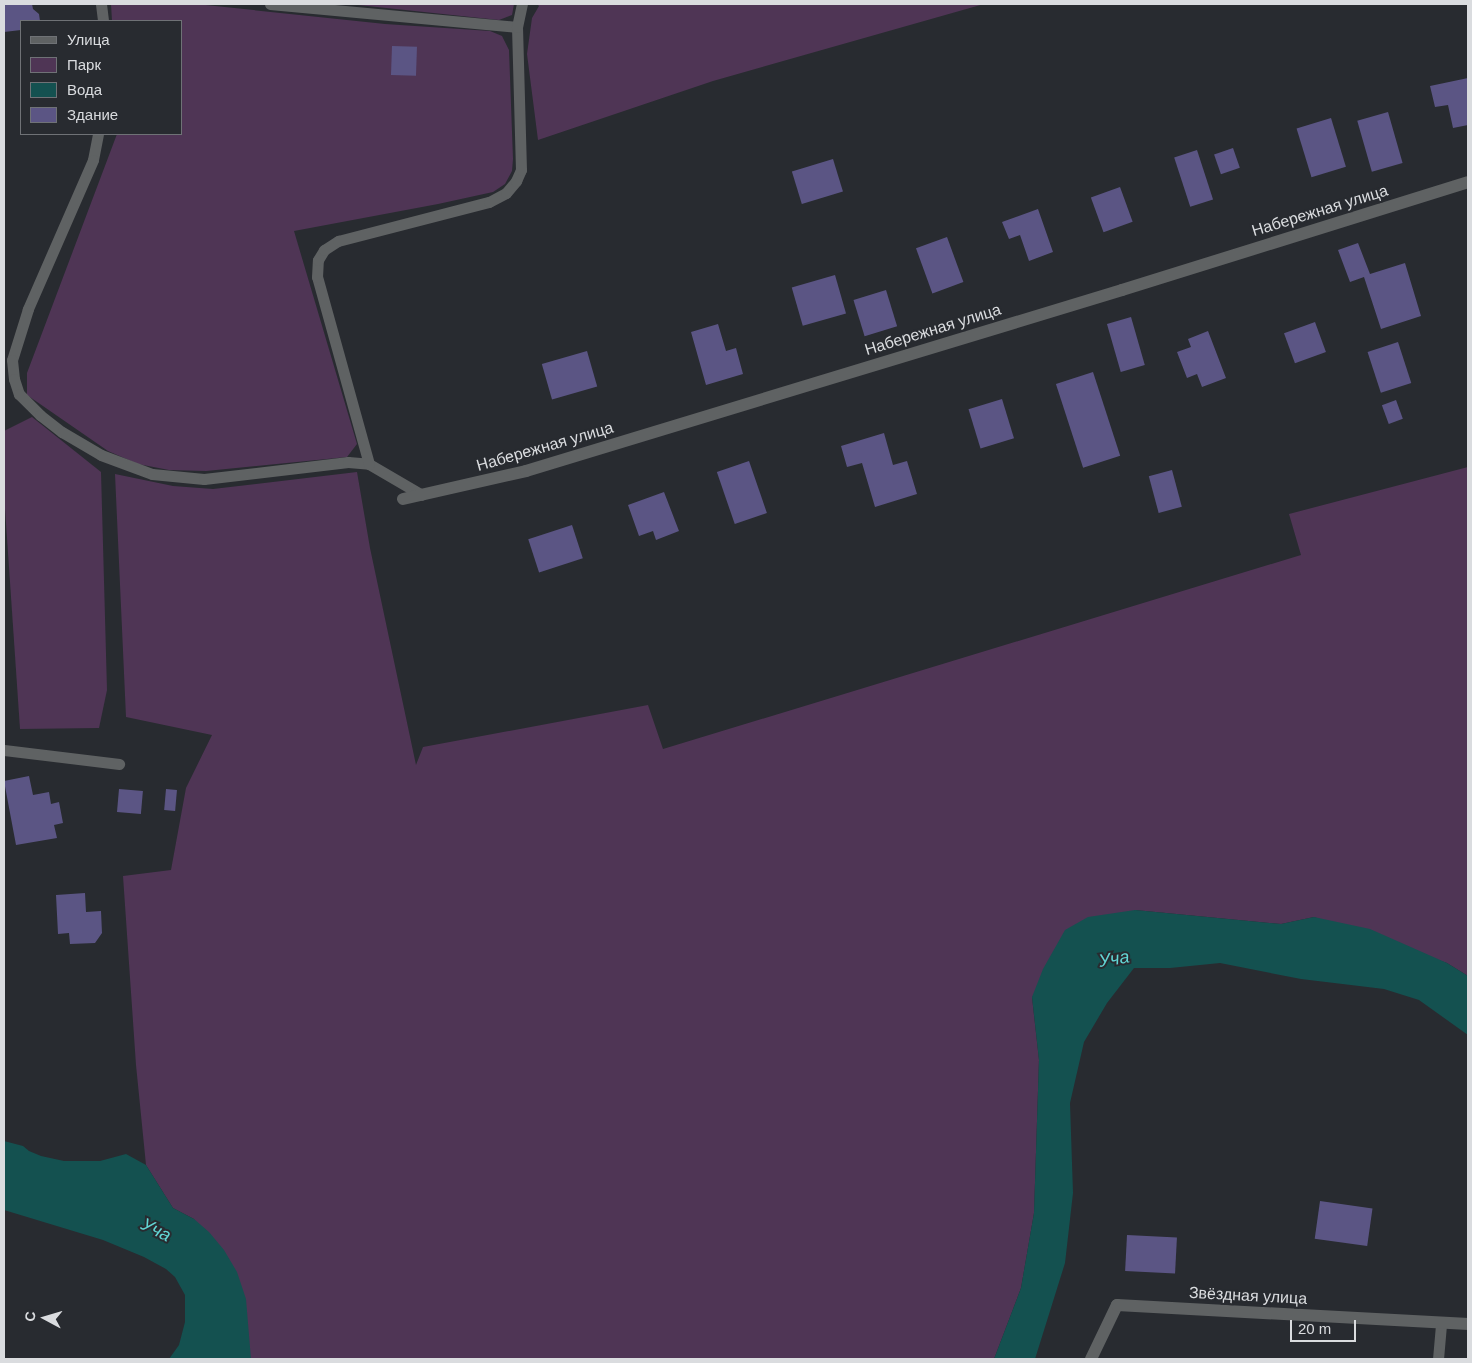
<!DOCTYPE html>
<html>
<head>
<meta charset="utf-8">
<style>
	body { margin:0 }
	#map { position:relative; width:1472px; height:1363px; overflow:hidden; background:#282b30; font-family:Arial,sans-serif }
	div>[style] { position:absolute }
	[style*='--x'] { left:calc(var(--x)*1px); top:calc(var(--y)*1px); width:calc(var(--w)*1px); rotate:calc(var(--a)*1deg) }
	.green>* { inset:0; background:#4f3555 }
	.water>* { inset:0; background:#145150 }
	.building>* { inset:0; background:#5b5584; transform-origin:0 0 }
	.service>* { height:11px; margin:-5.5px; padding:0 5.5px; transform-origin:5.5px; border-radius:5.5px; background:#5f6263 }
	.minor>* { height:12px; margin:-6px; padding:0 6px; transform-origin:6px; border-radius:6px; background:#5f6263 }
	span { translate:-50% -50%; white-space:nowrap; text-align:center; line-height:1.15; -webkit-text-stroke:4px #282b30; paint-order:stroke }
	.street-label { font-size:16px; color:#dadcdf }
	.water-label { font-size:18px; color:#62d6d5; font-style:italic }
	.frame { position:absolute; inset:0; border:5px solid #dadcdf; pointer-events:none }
	.legend { position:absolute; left:20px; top:20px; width:162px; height:115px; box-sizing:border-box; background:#282b30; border:1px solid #6f7276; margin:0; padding:6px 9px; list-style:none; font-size:15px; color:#dadcdf }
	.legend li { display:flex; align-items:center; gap:10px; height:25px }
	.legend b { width:25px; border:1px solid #6f7276 }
	.north { position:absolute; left:20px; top:1293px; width:50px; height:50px; -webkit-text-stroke:4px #282b30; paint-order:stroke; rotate:276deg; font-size:14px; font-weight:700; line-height:20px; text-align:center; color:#dadcdf }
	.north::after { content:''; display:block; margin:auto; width:18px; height:22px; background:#dadcdf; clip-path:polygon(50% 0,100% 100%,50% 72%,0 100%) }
	.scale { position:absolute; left:1290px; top:1320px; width:66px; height:22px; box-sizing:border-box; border:2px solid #dadcdf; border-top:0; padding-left:6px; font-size:15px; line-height:18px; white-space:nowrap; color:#dadcdf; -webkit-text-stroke:4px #282b30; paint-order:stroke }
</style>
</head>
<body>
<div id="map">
	<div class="green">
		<div style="clip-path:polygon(111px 4px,196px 4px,385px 24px,490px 31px,502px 36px,509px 50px,513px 159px,512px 171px,505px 184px,493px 192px,438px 204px,294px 231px,357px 444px,347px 457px,206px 471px,169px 470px,138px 464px,108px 451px,27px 395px,27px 373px,117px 134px,181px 134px,181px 21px,112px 21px)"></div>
		<div style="clip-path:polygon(349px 4px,514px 4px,512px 15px,499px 20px)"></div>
		<div style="clip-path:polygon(537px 4px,984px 4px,713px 81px,538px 140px,527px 54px,532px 18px,539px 6px)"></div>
		<div style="clip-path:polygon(32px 417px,101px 472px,107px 690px,99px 728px,20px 729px,4px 494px,4px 431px)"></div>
		<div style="clip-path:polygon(1468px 467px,1468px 976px,1447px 963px,1314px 917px,1281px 924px,1135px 910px,1032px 997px,1039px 1060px,1034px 1213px,1021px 1288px,994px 1359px,251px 1359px,194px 1219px,173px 1208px,146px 1165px,136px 1065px,123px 876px,171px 870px,186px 788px,212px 735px,126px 717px,115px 474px,173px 486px,213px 489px,357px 472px,370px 548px,416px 765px,423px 747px,648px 705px,663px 749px,1301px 555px,1289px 514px)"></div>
	</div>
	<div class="water">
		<div style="clip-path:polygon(1135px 910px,1281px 924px,1314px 917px,1370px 929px,1447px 963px,1468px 976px,1468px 1035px,1419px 1000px,1384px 989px,1301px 979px,1220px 963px,1170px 968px,1134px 968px,1107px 1003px,1084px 1042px,1070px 1103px,1073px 1193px,1065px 1263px,1035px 1359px,994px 1359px,1021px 1288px,1034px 1213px,1039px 1060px,1032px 997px,1043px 969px,1065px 930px,1088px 917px)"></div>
		<div style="clip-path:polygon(4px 1141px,23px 1146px,29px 1151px,41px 1156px,64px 1161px,100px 1161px,126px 1154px,146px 1165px,173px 1208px,194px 1219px,209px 1232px,224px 1250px,237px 1272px,246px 1299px,251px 1359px,169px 1359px,179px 1345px,185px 1322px,185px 1295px,175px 1277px,166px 1269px,144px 1257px,103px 1240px,4px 1210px)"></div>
	</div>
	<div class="building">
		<div style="clip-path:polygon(4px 4px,32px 4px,33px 9px,39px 14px,40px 21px,21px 21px,21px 30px,4px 32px)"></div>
		<div style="left:392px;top:46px;width:25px;height:29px;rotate:2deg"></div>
		<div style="clip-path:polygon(1468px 78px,1468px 125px,1453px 128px,1448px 105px,1435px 107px,1430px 86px)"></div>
		<div style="left:1388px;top:112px;width:53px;height:32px;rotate:74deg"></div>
		<div style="left:1331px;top:118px;width:51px;height:36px;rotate:73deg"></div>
		<div style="left:1233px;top:148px;width:21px;height:20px;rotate:71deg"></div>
		<div style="left:1197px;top:150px;width:52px;height:24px;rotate:72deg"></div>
		<div style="left:833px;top:159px;width:34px;height:43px;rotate:73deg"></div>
		<div style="left:1120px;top:187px;width:37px;height:31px;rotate:70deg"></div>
		<div style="clip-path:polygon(1038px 209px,1053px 252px,1029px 261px,1020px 235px,1009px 239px,1002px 222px)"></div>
		<div style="left:947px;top:237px;width:48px;height:33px;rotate:70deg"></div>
		<div style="clip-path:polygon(1358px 243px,1370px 274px,1405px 263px,1421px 316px,1381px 329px,1364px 277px,1350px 282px,1338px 250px)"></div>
		<div style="left:835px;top:275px;width:40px;height:45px;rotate:74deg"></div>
		<div style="left:886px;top:290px;width:38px;height:34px;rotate:73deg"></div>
		<div style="left:1131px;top:317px;width:50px;height:25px;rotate:74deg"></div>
		<div style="left:1315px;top:322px;width:32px;height:33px;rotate:70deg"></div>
		<div style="clip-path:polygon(718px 324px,726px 351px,736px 348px,743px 374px,706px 385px,691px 332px)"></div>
		<div style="clip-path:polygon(1208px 331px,1226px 378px,1202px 387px,1197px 374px,1187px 378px,1177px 352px,1191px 347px,1188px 339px)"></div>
		<div style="left:1398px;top:342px;width:43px;height:32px;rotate:72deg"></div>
		<div style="left:587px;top:351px;width:37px;height:47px;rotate:74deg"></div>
		<div style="left:1093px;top:372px;width:88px;height:39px;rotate:72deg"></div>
		<div style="left:1002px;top:399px;width:41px;height:35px;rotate:73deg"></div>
		<div style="left:1396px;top:400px;width:20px;height:15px;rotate:70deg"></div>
		<div style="clip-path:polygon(884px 433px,893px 465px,907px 461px,917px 494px,875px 507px,862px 463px,847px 467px,841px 446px)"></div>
		<div style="left:749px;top:461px;width:55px;height:34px;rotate:71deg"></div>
		<div style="left:1172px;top:470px;width:38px;height:24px;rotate:75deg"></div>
		<div style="clip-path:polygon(664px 492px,679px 531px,656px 540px,653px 531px,639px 536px,628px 505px)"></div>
		<div style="left:572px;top:525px;width:35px;height:46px;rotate:72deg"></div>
		<div style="clip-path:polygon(29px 776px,33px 795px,49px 792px,51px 804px,59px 802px,63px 823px,54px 825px,57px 838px,16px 845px,4px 781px)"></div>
		<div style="left:119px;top:789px;width:24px;height:23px;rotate:5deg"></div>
		<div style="left:166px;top:789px;width:11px;height:21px;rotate:5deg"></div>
		<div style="clip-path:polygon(85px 893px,86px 912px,101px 911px,102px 933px,95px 943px,70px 944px,69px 933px,58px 934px,56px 895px)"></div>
		<div style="left:1320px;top:1201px;width:53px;height:38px;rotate:8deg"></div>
		<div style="left:1127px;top:1235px;width:50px;height:36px;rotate:3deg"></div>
	</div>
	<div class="service">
		<div style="--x:101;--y:4;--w:17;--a:83"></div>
		<div style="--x:270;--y:4;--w:248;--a:5.3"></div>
		<div style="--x:98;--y:134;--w:26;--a:101"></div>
		<div style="--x:93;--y:160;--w:163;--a:113.6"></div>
		<div style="--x:28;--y:309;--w:53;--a:107.4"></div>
		<div style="--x:12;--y:360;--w:19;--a:84"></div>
		<div style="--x:14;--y:379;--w:16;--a:72"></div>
		<div style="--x:19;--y:394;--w:30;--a:45"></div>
		<div style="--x:40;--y:415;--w:28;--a:38"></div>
		<div style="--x:62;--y:432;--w:45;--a:30.5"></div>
		<div style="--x:101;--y:455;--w:54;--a:20.4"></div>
		<div style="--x:152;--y:474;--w:52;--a:5.5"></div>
		<div style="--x:204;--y:479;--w:145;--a:-6.7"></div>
		<div style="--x:348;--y:462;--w:21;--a:5"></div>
		<div style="--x:369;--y:464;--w:61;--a:30.3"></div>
		<div style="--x:369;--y:464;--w:194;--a:-105.5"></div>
		<div style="--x:317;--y:277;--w:17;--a:-87"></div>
		<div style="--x:318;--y:260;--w:12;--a:-59"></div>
		<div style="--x:324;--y:250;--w:17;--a:-33"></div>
		<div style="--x:338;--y:241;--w:156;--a:-14.5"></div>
		<div style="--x:489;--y:202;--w:19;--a:-28"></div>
		<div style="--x:506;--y:193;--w:16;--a:-50"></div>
		<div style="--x:516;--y:181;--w:12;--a:-66"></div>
		<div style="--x:521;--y:170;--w:143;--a:-91.6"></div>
		<div style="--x:517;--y:27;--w:24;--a:-78"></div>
		<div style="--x:4;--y:750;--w:116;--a:6.9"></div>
		<div style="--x:1438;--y:1359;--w:36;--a:-85"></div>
	</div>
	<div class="minor">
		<div style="--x:403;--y:499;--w:126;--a:-12.8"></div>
		<div style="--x:526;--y:471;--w:623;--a:-16.89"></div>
		<div style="--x:1122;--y:290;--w:362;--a:-17.3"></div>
		<div style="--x:1091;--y:1359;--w:60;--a:-64.3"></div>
		<div style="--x:1117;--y:1305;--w:352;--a:3.1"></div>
	</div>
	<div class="street-label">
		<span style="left:1320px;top:211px;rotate:-17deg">Набережная улица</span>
		<span style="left:933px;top:330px;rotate:-17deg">Набережная улица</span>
		<span style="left:545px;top:447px;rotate:-16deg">Набережная улица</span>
		<span style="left:1248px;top:1296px;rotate:3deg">Звёздная улица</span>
	</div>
	<div class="water-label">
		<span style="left:1114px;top:959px;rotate:-9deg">Уча</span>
		<span style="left:156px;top:1230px;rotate:26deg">Уча</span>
	</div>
	<div class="frame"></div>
	<ul class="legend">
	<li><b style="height:6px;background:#5f6263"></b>Улица</li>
	<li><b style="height:14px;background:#4f3555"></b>Парк</li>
	<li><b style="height:14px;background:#145150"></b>Вода</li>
	<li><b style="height:14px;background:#5b5584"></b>Здание</li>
	</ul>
	<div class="north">С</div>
	<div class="scale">20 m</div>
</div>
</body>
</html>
